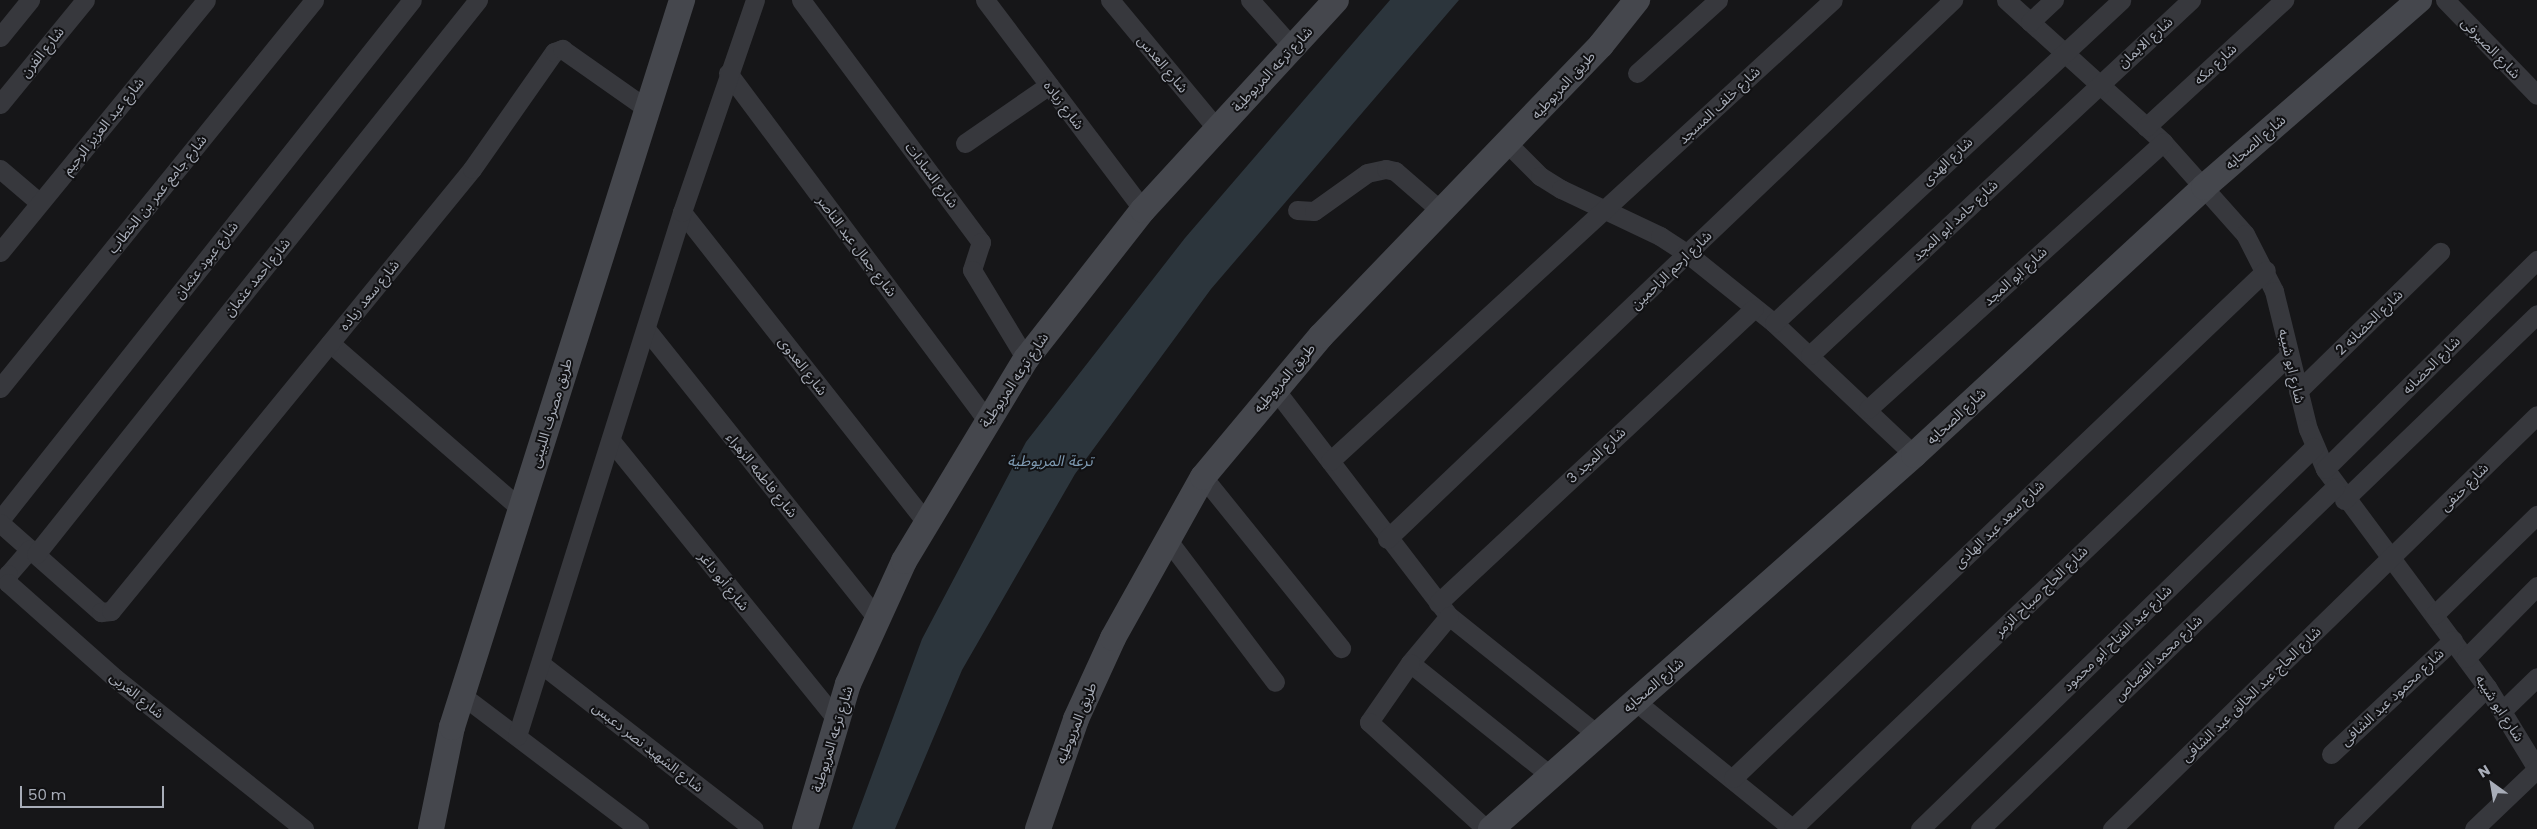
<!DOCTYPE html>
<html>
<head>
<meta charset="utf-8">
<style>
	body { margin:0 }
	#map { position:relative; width:2537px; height:829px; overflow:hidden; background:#161618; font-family:Poppins,"Noto Sans Arabic",sans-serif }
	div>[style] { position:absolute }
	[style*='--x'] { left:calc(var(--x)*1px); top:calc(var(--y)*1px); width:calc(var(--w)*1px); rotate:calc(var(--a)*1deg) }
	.water>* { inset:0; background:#2c353c }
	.street>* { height:19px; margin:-9.5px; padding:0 9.5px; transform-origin:9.5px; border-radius:9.5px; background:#37383d }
	.secondary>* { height:26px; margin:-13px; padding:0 13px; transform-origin:13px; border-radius:13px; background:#45474d }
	span { translate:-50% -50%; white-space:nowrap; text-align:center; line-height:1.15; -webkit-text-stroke:4px #111113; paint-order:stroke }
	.street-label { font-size:14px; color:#a8adb8 }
	.water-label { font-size:15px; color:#7f9bb3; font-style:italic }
	.north { position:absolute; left:2467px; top:759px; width:50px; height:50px; -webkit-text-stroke:4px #111113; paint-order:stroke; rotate:328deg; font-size:14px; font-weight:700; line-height:20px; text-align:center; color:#a8adb8 }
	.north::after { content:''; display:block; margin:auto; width:18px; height:22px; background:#a8adb8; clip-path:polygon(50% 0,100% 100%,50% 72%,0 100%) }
	.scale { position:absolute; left:20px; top:786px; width:144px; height:22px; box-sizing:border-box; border:2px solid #a8adb8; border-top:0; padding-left:6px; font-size:15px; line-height:18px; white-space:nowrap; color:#a8adb8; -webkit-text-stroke:4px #111113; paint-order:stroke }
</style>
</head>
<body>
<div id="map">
	<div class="water">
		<div style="clip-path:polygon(1390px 0,1459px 0,1211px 289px,1075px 474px,962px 670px,895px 829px,852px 829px,922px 639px,1026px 442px,1185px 238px)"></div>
	</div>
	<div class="street">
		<div style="--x:801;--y:0;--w:302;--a:53.4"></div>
		<div style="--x:981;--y:242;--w:29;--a:108"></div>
		<div style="--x:972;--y:270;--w:104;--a:58.8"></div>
		<div style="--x:985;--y:0;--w:263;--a:53"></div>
		<div style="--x:1110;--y:0;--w:168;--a:50.3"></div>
		<div style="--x:1250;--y:0;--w:63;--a:48.2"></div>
		<div style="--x:2006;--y:0;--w:212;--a:42.1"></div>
		<div style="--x:2163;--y:142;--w:123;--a:48.3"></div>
		<div style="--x:2245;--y:234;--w:64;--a:63"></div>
		<div style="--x:2274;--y:291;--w:142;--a:76.2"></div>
		<div style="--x:2308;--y:429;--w:43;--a:67"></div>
		<div style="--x:2325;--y:469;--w:272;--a:53.4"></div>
		<div style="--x:2487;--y:687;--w:96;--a:58.6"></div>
		<div style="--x:2445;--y:0;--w:132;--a:45.9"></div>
		<div style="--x:2030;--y:22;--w:33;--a:-43"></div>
		<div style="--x:0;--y:37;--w:48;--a:-51"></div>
		<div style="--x:728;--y:73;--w:433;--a:53.3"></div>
		<div style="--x:1637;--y:73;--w:109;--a:-42"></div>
		<div style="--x:0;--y:104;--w:134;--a:-50.7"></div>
		<div style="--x:2146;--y:127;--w:188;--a:-42.6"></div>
		<div style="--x:965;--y:143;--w:102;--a:-34.6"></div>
		<div style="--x:1507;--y:143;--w:47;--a:45"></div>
		<div style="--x:1540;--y:176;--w:25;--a:32"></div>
		<div style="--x:1561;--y:189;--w:110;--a:25.4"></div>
		<div style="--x:1660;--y:236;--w:33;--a:33"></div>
		<div style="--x:1688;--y:254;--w:110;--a:38.7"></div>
		<div style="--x:1774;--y:323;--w:192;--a:43.3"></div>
		<div style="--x:0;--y:169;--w:52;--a:40.4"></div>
		<div style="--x:1297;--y:210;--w:17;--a:3"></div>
		<div style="--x:1314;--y:211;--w:65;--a:-35.6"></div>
		<div style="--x:1367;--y:173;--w:19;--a:-12"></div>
		<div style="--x:1386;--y:169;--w:9;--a:13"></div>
		<div style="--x:1395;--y:171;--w:61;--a:41"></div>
		<div style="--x:682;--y:212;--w:393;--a:51.8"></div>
		<div style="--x:0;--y:252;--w:325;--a:-50.7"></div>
		<div style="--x:1774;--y:323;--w:474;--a:-42.9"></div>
		<div style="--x:646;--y:329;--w:372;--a:51.4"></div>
		<div style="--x:330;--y:343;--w:253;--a:41"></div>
		<div style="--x:1810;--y:355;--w:521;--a:-42.98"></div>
		<div style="--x:0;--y:388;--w:499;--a:-51"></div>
		<div style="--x:1274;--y:388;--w:287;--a:52.5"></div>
		<div style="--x:1449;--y:616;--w:189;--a:38.6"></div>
		<div style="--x:2298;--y:391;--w:199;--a:-44.4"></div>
		<div style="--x:1868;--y:409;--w:398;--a:-42.1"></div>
		<div style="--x:612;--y:442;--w:358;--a:51"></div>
		<div style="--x:1330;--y:461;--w:682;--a:-42.51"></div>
		<div style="--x:2325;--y:469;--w:298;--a:-44.6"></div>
		<div style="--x:1203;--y:477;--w:220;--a:51.1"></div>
		<div style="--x:2344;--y:500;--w:268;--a:-43.9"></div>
		<div style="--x:0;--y:520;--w:663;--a:-51.61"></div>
		<div style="--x:0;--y:523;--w:135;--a:41.4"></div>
		<div style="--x:101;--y:612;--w:10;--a:-6"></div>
		<div style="--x:111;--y:611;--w:571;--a:-50.76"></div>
		<div style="--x:472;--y:169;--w:143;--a:-55"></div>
		<div style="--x:554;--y:52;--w:9;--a:-21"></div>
		<div style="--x:562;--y:49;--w:103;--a:35.1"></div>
		<div style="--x:1167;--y:539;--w:179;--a:52.9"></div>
		<div style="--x:1387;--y:539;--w:782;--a:-43.6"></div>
		<div style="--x:30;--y:549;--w:33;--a:131"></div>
		<div style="--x:8;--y:574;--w:9;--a:90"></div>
		<div style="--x:8;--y:583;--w:143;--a:41.6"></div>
		<div style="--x:115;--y:678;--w:242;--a:38.6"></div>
		<div style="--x:36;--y:554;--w:709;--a:-51.42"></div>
		<div style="--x:1438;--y:603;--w:432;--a:-43"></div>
		<div style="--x:2434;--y:615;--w:144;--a:-44.2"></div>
		<div style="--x:1449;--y:616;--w:61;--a:129.7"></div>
		<div style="--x:1410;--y:663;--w:181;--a:38.7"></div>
		<div style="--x:2466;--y:658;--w:101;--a:-45.4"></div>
		<div style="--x:1410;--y:663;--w:72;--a:124.8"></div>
		<div style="--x:1369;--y:722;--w:159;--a:42.4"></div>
		<div style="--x:541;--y:664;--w:269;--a:37.8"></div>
		<div style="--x:463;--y:696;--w:221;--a:37.1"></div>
		<div style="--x:1635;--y:701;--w:203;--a:39"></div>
		<div style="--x:2503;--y:710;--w:47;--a:-44.1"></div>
		<div style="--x:517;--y:736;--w:549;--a:-72.52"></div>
		<div style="--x:682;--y:212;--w:224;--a:-71"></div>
		<div style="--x:2331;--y:754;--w:167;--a:-43.1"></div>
		<div style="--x:1733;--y:778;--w:736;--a:-43.62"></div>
		<div style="--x:1793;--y:828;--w:685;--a:-43.64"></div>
		<div style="--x:1920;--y:829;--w:549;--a:-44.11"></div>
		<div style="--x:1980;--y:829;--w:493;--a:-43.9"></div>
		<div style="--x:2112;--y:829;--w:593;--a:-44.25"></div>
		<div style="--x:2343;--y:829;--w:202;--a:-44.6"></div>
		<div style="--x:2474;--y:829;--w:87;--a:-43.6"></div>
	</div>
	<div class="secondary">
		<div style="--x:431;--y:829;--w:104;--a:-78.4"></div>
		<div style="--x:452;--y:727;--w:763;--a:-72.44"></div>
		<div style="--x:805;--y:829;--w:151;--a:-73.5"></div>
		<div style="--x:848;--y:684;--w:135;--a:-65.5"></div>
		<div style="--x:904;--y:561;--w:236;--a:-58.9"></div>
		<div style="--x:1026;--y:359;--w:189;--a:-51.9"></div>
		<div style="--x:1143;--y:210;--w:285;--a:-47.4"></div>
		<div style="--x:1038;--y:829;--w:116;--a:-70.9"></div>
		<div style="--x:1076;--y:719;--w:89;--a:-65.4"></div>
		<div style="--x:1113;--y:638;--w:184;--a:-60.8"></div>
		<div style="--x:1203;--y:477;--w:184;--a:-50.1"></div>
		<div style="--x:1321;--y:336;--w:404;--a:-46.1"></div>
		<div style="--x:1601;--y:45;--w:58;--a:-51.3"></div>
		<div style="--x:1491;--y:829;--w:565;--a:-41.48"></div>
		<div style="--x:1914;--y:455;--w:395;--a:-42.7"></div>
		<div style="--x:2204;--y:187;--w:285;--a:-41"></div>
	</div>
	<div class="street-label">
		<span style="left:2145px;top:42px;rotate:-42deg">شارع الايمان</span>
		<span style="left:2491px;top:48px;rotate:46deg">شارع الصيرفى</span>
		<span style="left:42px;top:52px;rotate:-51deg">شارع الفرن</span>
		<span style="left:1163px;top:64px;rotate:50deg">شارع العدس</span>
		<span style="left:2215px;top:64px;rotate:-43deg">شارع مكه</span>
		<span style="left:1272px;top:69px;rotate:-47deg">شارع ترعه المريوطية</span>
		<span style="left:1563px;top:85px;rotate:-47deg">طريق المريوطيه</span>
		<span style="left:1064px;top:105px;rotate:53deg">شارع زياده</span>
		<span style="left:1719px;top:105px;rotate:-43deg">شارع خلف المسجد</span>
		<span style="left:103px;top:126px;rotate:-51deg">شارع عبد العزيز الرحيم</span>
		<span style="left:2255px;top:142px;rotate:-41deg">شارع الصحابه</span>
		<span style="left:1947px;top:161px;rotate:-43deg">شارع الهدى</span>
		<span style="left:932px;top:175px;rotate:53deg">شارع السادات</span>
		<span style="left:157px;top:194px;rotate:-51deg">شارع جامع عمر بن الخطاب</span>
		<span style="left:1955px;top:220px;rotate:-43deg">شارع حامد ابو المجد</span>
		<span style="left:857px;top:246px;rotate:53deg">شارع جمال عبد الناصر</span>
		<span style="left:206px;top:260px;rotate:-52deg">شارع عبود عثمان</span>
		<span style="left:1671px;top:270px;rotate:-44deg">شارع ارحم الراحمين</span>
		<span style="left:2015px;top:276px;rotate:-42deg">شارع ابو المجد</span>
		<span style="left:257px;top:277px;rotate:-51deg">شارع احمد عثمان</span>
		<span style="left:369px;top:295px;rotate:-51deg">شارع سعد زياده</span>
		<span style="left:2369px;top:322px;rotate:-44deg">شارع الحضانه 2</span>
		<span style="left:2431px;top:365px;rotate:-45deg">شارع الحضانه</span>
		<span style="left:803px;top:366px;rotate:52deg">شارع العدوى</span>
		<span style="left:2292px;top:366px;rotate:77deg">شارع ابو شيبه</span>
		<span style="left:1284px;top:378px;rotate:-49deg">طريق المريوطيه</span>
		<span style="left:1014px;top:380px;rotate:-56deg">شارع ترعه المريوطية</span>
		<span style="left:551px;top:413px;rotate:-73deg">طريق مصرف اللبينى</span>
		<span style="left:1956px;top:416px;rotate:-43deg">شارع الصحابه</span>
		<span style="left:1596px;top:455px;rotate:-43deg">شارع المجد 3</span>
		<span style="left:762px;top:475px;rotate:51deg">شارع فاطمه الزهراء</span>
		<span style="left:2464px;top:487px;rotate:-45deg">شارع حنفى</span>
		<span style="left:1999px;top:524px;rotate:-44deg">شارع سعد عبد الهادى</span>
		<span style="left:724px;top:581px;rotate:51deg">شارع أبو داغر</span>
		<span style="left:2041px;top:591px;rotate:-44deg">شارع الحاج صباح الزمر</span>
		<span style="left:2117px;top:638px;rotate:-44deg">شارع عبد الفتاح ابو محمود</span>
		<span style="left:2158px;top:658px;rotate:-44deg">شارع محمد القصاص</span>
		<span style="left:1653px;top:685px;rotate:-41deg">شارع الصحابه</span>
		<span style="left:2251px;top:694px;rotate:-44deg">شارع الحاج عبد الخالق عبد الشافى</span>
		<span style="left:137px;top:695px;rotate:39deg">شارع الغربى</span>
		<span style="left:2392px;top:697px;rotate:-43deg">شارع محمود عبد الشافى</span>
		<span style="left:2500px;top:708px;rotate:57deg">شارع ابو شيبه</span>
		<span style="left:1076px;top:723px;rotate:-68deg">طريق المريوطيه</span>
		<span style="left:832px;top:739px;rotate:-73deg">شارع ترعه المريوطية</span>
		<span style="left:648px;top:747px;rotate:38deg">شارع الشهيد نصر دعبس</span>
	</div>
	<div class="water-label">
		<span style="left:1050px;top:461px">ترعة المريوطية</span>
	</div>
	<div class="north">N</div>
	<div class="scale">50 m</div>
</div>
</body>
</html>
